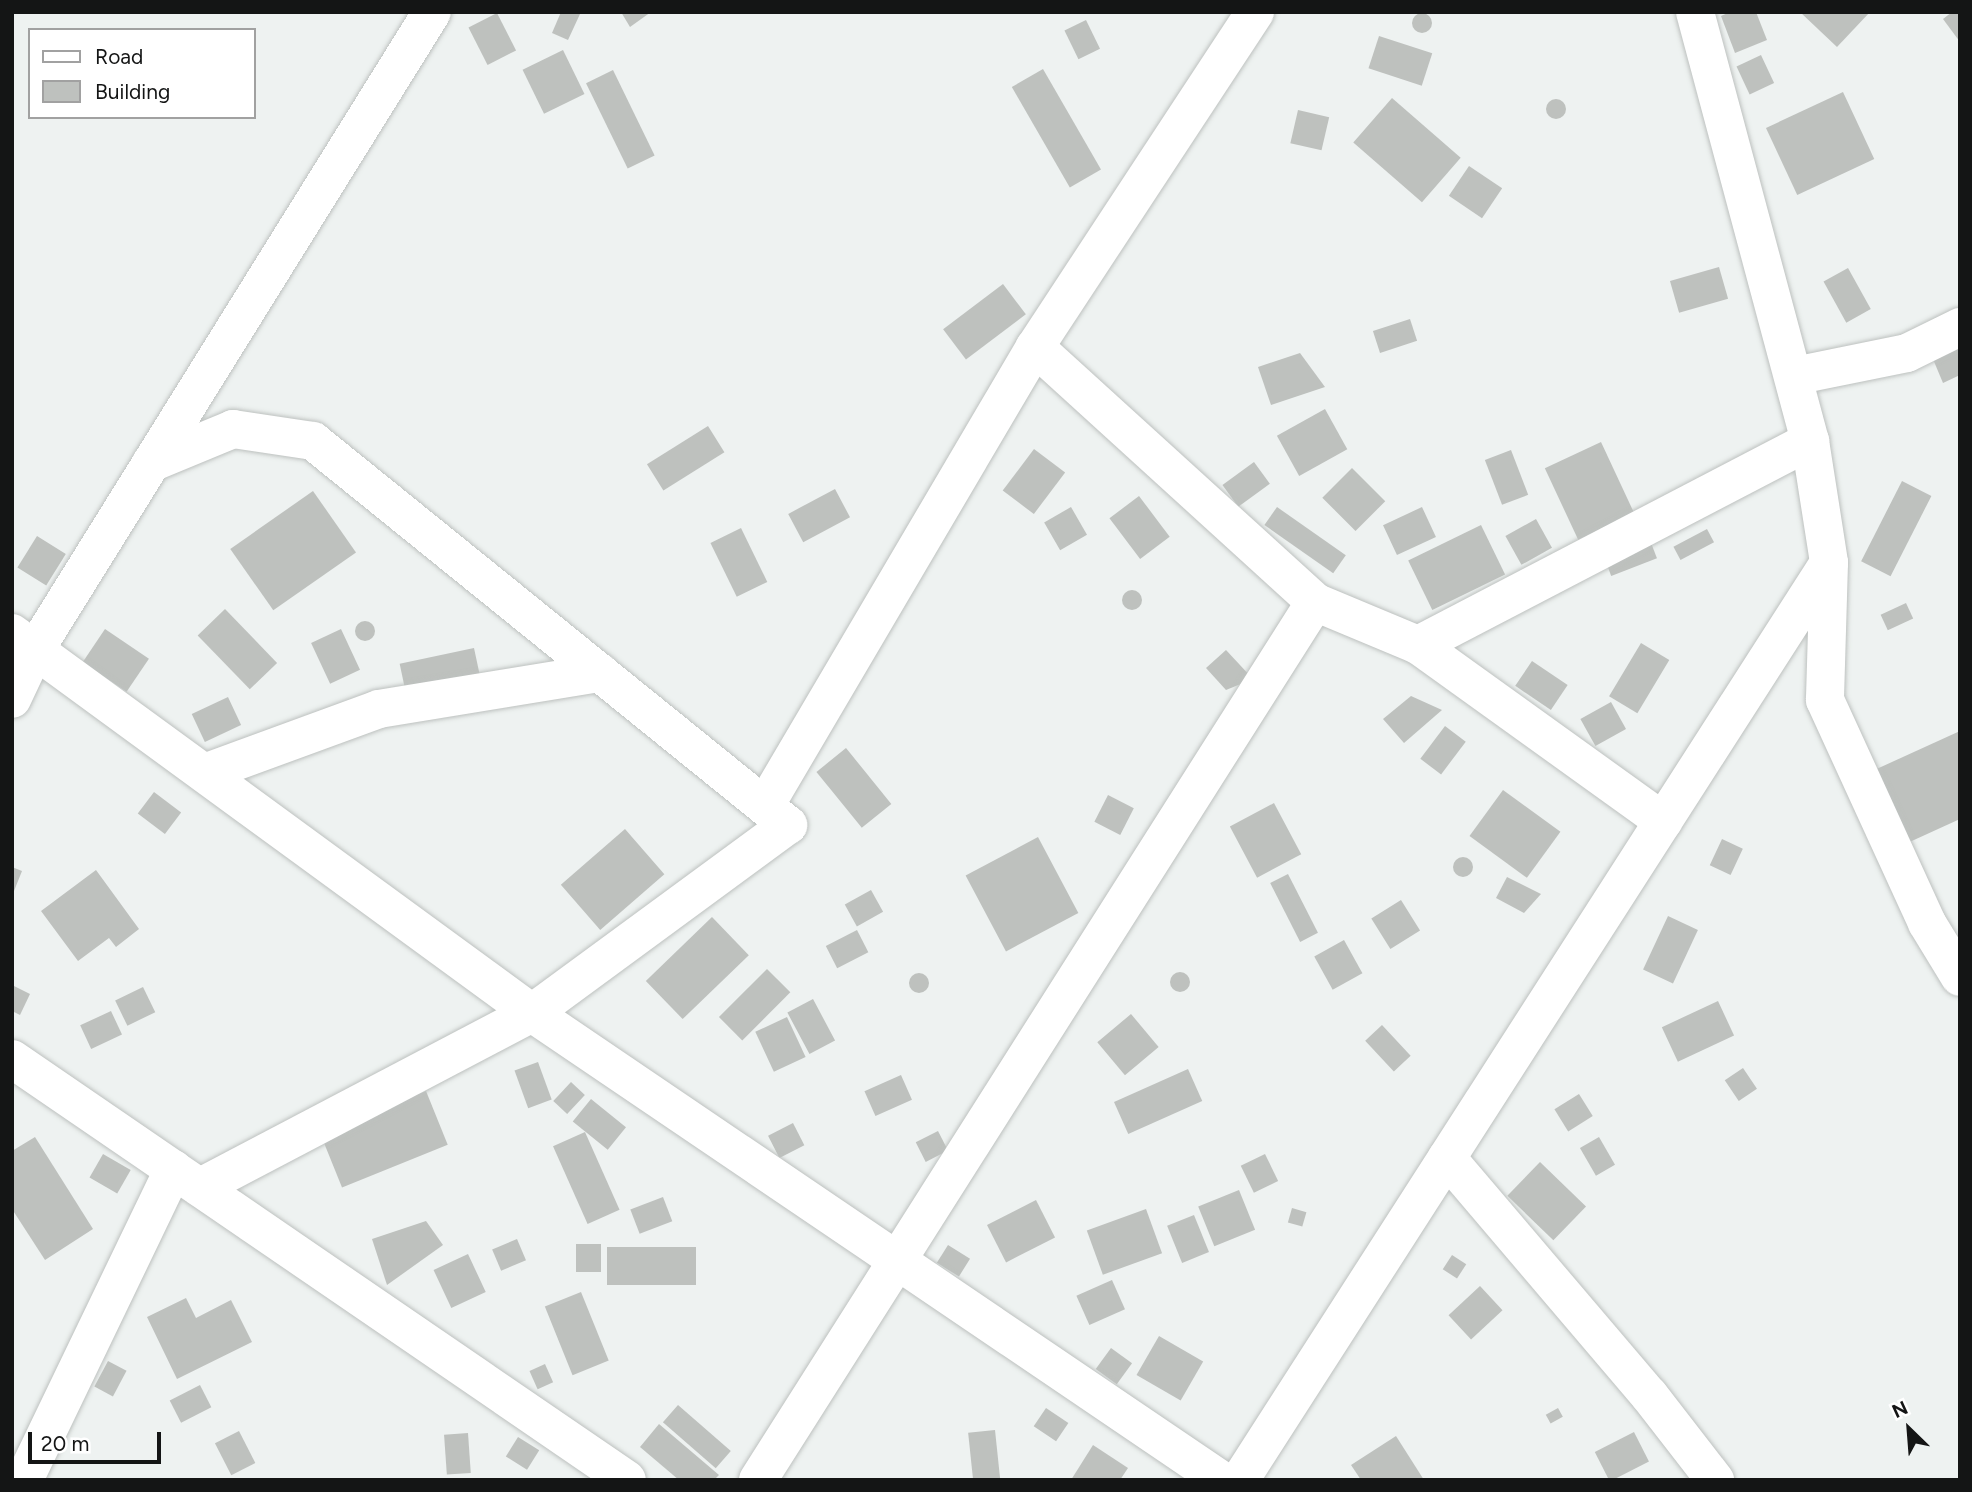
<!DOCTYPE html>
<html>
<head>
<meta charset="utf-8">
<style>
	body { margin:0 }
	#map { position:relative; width:1972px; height:1492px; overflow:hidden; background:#eef2f1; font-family:Figtree,sans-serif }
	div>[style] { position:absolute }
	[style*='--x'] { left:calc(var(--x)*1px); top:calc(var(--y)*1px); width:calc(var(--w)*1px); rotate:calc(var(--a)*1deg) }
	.building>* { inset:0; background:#bec1be; transform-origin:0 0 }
	.round { border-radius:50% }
	.roads { filter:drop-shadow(0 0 2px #bdc1bf) drop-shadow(0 0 2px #bdc1bf) }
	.minor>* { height:38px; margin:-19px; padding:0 19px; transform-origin:19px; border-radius:19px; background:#fff }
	span { translate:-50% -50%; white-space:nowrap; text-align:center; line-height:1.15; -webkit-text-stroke:7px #fff; paint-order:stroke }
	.frame { position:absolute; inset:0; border:14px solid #141515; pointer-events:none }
	.legend { position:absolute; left:28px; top:28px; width:228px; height:91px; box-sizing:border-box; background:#fff; border:2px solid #a1a1a1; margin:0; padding:9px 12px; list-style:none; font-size:21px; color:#141515 }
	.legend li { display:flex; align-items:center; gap:14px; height:35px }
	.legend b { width:35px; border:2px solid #a1a1a1 }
	.north { position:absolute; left:1874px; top:1394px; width:70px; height:70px; -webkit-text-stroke:5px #fff; paint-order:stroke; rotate:335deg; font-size:19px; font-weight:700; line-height:28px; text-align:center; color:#141515 }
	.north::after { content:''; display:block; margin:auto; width:24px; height:32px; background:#141515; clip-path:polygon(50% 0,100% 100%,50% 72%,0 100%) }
	.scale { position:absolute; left:28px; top:1432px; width:133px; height:32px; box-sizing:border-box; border:4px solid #141515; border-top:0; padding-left:9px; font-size:21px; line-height:24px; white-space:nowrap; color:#141515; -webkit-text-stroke:5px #fff; paint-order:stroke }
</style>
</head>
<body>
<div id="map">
	<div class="building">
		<div style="clip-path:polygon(561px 12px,580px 14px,568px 40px,552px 33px)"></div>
		<div style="clip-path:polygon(621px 12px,651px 12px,630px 27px)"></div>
		<div style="clip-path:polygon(1730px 12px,1756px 12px,1767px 40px,1735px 53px,1721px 16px)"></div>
		<div style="clip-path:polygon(1800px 12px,1870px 12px,1837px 47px)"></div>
		<div style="clip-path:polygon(1952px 12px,1960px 12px,1960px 42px,1943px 19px)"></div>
		<div style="left:497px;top:13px;width:42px;height:32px;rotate:63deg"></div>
		<div class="round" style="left:1412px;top:13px;width:20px;height:20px"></div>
		<div style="left:1086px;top:20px;width:32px;height:24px;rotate:64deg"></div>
		<div style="left:1379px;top:36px;width:56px;height:34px;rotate:18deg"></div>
		<div style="left:563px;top:50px;width:49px;height:45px;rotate:64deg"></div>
		<div style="left:1761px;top:55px;width:31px;height:27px;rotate:65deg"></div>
		<div style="left:1043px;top:69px;width:116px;height:36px;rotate:60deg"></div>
		<div style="left:613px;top:70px;width:95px;height:30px;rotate:64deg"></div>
		<div style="left:1843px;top:92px;width:74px;height:85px;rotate:65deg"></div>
		<div style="left:1392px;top:98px;width:91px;height:59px;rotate:41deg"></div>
		<div class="round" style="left:1546px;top:99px;width:20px;height:20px"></div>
		<div style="left:1298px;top:110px;width:32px;height:34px;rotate:13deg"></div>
		<div style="left:1469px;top:166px;width:40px;height:36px;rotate:34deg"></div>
		<div style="left:1719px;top:267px;width:33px;height:51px;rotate:74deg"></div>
		<div style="left:1848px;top:268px;width:47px;height:28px;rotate:61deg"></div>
		<div style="left:1003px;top:284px;width:38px;height:75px;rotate:53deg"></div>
		<div style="left:1410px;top:319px;width:23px;height:39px;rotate:72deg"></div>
		<div style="clip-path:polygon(1960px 338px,1960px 375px,1943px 383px,1930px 352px)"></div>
		<div style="clip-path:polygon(1300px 353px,1325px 387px,1271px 405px,1258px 367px)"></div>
		<div style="left:1325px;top:409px;width:46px;height:55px;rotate:61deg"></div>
		<div style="left:708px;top:426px;width:31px;height:72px;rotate:58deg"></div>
		<div style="left:1601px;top:442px;width:79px;height:62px;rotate:65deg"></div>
		<div style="left:1034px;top:449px;width:39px;height:52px;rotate:37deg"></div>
		<div style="left:1511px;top:450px;width:48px;height:28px;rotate:69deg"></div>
		<div style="left:1254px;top:462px;width:27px;height:39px;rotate:54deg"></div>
		<div style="left:1352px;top:468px;width:47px;height:42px;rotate:45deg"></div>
		<div style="left:1902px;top:481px;width:33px;height:90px;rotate:27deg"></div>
		<div style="left:835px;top:489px;width:32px;height:53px;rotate:62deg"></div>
		<div style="left:313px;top:491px;width:75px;height:101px;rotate:55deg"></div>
		<div style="left:1139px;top:496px;width:51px;height:37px;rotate:53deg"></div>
		<div style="left:1071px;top:507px;width:32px;height:31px;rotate:60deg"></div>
		<div style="left:1277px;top:507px;width:84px;height:22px;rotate:35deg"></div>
		<div style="left:1422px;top:507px;width:33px;height:43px;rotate:65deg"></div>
		<div style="left:1536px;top:519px;width:33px;height:35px;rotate:61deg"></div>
		<div style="left:1481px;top:525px;width:55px;height:81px;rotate:64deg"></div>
		<div style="left:741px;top:528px;width:60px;height:34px;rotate:64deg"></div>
		<div style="left:1707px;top:529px;width:15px;height:38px;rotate:62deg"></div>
		<div style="left:1648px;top:535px;width:25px;height:49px;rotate:69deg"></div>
		<div style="left:37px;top:536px;width:34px;height:37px;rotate:32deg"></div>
		<div class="round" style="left:1122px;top:590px;width:20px;height:20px"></div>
		<div style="left:1906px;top:603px;width:17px;height:28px;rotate:65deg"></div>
		<div style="left:225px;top:609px;width:75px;height:38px;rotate:46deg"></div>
		<div class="round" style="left:355px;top:621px;width:20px;height:20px"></div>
		<div style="left:105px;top:629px;width:53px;height:40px;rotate:34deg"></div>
		<div style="left:341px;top:629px;width:45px;height:33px;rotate:65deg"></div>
		<div style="left:1641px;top:643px;width:33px;height:62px;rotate:31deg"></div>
		<div style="left:474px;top:648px;width:30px;height:76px;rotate:78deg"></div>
		<div style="clip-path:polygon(1226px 650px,1253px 679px,1226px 690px,1206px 668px)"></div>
		<div style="left:1532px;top:661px;width:43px;height:30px;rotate:34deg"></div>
		<div style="clip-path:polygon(1411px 696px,1442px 710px,1404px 743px,1383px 719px)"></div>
		<div style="left:228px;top:697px;width:31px;height:40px;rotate:65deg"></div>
		<div style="left:1611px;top:702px;width:31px;height:35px;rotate:61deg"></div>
		<div style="left:1445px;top:726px;width:26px;height:41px;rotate:37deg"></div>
		<div style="clip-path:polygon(1960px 731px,1960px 819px,1903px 845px,1870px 772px)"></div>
		<div style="left:846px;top:748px;width:72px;height:38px;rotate:51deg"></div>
		<div style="left:1503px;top:790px;width:71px;height:57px;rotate:36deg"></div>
		<div style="left:154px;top:792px;width:34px;height:27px;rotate:37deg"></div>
		<div style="left:1108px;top:795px;width:29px;height:30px;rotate:27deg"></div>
		<div style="left:1274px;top:803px;width:58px;height:50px;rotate:62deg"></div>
		<div style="left:625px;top:829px;width:60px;height:85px;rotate:49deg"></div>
		<div style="left:1038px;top:837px;width:86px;height:82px;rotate:62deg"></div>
		<div style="left:1722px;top:839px;width:23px;height:29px;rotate:25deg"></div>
		<div class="round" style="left:1453px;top:857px;width:20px;height:20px"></div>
		<div style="clip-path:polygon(12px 867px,22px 871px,12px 896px)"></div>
		<div style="clip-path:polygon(96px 870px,139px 929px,116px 947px,109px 938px,78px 961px,41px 911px)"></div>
		<div style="left:1288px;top:874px;width:66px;height:20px;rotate:63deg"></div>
		<div style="clip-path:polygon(1507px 877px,1541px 894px,1524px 913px,1496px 898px)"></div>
		<div style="left:871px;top:890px;width:25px;height:30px;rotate:61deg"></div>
		<div style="left:1401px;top:900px;width:36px;height:35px;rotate:58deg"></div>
		<div style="left:1668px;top:916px;width:33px;height:59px;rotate:25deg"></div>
		<div style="left:712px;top:917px;width:53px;height:92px;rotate:46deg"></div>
		<div style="left:857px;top:930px;width:25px;height:35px;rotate:63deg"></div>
		<div style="left:1344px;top:940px;width:38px;height:34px;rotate:61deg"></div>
		<div style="left:767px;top:969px;width:33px;height:68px;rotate:45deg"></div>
		<div class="round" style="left:1170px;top:972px;width:20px;height:20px"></div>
		<div class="round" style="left:909px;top:973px;width:20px;height:20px"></div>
		<div style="clip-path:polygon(12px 985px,30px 994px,20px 1015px,12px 1011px)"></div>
		<div style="left:143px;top:987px;width:28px;height:31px;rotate:64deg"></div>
		<div style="left:813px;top:999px;width:47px;height:29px;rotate:62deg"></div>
		<div style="left:1718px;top:1001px;width:38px;height:62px;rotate:65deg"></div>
		<div style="left:111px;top:1011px;width:26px;height:34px;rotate:65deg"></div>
		<div style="left:1131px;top:1014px;width:43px;height:44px;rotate:50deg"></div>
		<div style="left:787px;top:1017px;width:44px;height:35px;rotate:65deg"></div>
		<div style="left:1382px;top:1025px;width:42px;height:23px;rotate:47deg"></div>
		<div style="left:538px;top:1062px;width:40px;height:25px;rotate:70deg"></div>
		<div style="left:1743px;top:1068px;width:25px;height:22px;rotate:56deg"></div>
		<div style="left:1188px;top:1069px;width:35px;height:81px;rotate:66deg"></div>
		<div style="left:901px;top:1075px;width:27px;height:40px;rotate:66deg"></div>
		<div style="left:571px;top:1082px;width:19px;height:26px;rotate:43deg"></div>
		<div style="left:426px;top:1091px;width:58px;height:114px;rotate:68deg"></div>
		<div style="left:1579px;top:1094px;width:26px;height:29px;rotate:58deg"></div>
		<div style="left:591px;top:1099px;width:45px;height:29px;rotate:39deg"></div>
		<div style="left:793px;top:1123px;width:25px;height:28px;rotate:63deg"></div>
		<div style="left:938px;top:1131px;width:22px;height:25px;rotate:63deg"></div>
		<div style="left:585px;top:1132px;width:85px;height:35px;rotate:66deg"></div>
		<div style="clip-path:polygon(35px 1137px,93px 1229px,45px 1260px,12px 1209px,12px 1151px)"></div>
		<div style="left:1599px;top:1137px;width:32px;height:22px;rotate:60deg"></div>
		<div style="left:103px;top:1154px;width:32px;height:27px;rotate:30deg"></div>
		<div style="left:1265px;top:1154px;width:30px;height:27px;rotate:64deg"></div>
		<div style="left:1540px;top:1162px;width:64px;height:47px;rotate:44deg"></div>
		<div style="left:1239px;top:1190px;width:43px;height:44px;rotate:68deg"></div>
		<div style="left:663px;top:1197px;width:26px;height:35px;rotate:69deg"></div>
		<div style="left:1036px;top:1200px;width:42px;height:55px;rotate:63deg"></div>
		<div style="left:1292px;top:1208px;width:15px;height:15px;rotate:16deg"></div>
		<div style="left:1146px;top:1209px;width:47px;height:63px;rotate:70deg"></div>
		<div style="left:1194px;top:1215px;width:40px;height:29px;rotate:68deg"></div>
		<div style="clip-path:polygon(426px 1221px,443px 1245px,387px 1285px,372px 1239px)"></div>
		<div style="left:517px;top:1239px;width:23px;height:27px;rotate:67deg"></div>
		<div style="left:576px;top:1244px;width:25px;height:28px"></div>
		<div style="left:948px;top:1245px;width:26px;height:21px;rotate:32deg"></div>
		<div style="left:696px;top:1247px;width:38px;height:89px;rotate:90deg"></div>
		<div style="left:468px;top:1254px;width:42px;height:38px;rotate:65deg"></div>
		<div style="left:1452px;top:1255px;width:17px;height:17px;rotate:33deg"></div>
		<div style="left:1112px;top:1280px;width:32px;height:39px;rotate:66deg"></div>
		<div style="left:1480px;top:1286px;width:33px;height:43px;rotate:47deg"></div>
		<div style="left:581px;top:1292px;width:74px;height:39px;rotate:68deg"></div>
		<div style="clip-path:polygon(186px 1298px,196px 1318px,231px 1300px,252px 1342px,177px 1379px,147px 1317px)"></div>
		<div style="left:1159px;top:1336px;width:51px;height:45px;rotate:30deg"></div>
		<div style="left:1111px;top:1348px;width:26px;height:26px;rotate:36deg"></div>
		<div style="left:108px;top:1361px;width:21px;height:29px;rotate:28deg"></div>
		<div style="left:545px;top:1364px;width:20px;height:17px;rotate:66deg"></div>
		<div style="left:200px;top:1385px;width:25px;height:34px;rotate:63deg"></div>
		<div style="left:678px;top:1405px;width:70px;height:23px;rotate:41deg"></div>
		<div style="left:1046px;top:1408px;width:27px;height:22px;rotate:34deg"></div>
		<div style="left:1558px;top:1408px;width:10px;height:14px;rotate:61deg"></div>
		<div style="clip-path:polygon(659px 1424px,719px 1475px,714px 1480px,679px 1480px,640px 1447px)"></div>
		<div style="left:995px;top:1430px;width:50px;height:27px;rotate:84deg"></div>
		<div style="left:239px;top:1431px;width:36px;height:27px;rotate:63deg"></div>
		<div style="left:1634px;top:1432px;width:33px;height:44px;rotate:63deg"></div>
		<div style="left:468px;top:1433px;width:40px;height:24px;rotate:86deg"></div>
		<div style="clip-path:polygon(1396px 1436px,1424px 1480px,1361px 1480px,1351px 1465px)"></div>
		<div style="left:518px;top:1437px;width:25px;height:23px;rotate:32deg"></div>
		<div style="clip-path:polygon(1093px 1445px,1128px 1468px,1120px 1480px,1071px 1480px)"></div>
	</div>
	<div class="roads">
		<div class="minor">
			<div style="--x:1695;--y:12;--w:444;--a:75"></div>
			<div style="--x:1810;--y:441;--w:123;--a:81.1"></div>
			<div style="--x:1829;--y:563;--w:137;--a:91.7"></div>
			<div style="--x:1825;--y:700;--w:245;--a:65.4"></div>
			<div style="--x:1927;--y:923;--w:63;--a:58.6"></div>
			<div style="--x:1035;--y:347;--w:379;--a:42.3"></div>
			<div style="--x:1315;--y:602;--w:112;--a:22.7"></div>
			<div style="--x:1418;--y:645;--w:442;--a:-27.5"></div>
			<div style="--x:1794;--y:376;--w:115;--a:-11.5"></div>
			<div style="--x:1907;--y:353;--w:59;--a:-26.1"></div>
			<div style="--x:151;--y:463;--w:89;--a:-22.5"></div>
			<div style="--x:233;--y:429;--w:81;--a:8.5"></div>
			<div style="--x:313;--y:441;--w:611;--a:38.95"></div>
			<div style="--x:788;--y:825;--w:318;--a:143.7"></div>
			<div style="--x:532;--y:1013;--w:375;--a:152.3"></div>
			<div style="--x:12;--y:633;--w:644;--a:36.16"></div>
			<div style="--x:532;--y:1013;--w:832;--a:34.13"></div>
			<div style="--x:1418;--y:645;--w:302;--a:35.7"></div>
			<div style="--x:12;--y:699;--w:54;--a:-64.9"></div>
			<div style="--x:35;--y:650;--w:751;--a:-58.11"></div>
			<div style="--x:204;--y:773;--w:186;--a:-20.1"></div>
			<div style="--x:379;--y:709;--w:224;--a:-9.3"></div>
			<div style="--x:766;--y:804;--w:530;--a:-59.52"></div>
			<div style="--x:1035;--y:347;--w:401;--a:-56.7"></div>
			<div style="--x:12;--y:1059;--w:745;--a:34.39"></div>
			<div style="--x:1447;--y:1158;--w:311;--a:49.6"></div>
			<div style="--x:1649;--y:1395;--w:108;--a:52.2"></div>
			<div style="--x:24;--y:1480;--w:345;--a:-64.3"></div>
			<div style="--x:758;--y:1480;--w:1040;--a:-57.61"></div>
			<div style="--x:1240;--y:1480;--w:1090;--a:-57.29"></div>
		</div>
	</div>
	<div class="frame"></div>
	<ul class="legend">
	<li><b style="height:9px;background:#fff"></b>Road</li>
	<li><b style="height:19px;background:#bec1be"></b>Building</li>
	</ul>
	<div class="north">N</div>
	<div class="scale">20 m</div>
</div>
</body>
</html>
